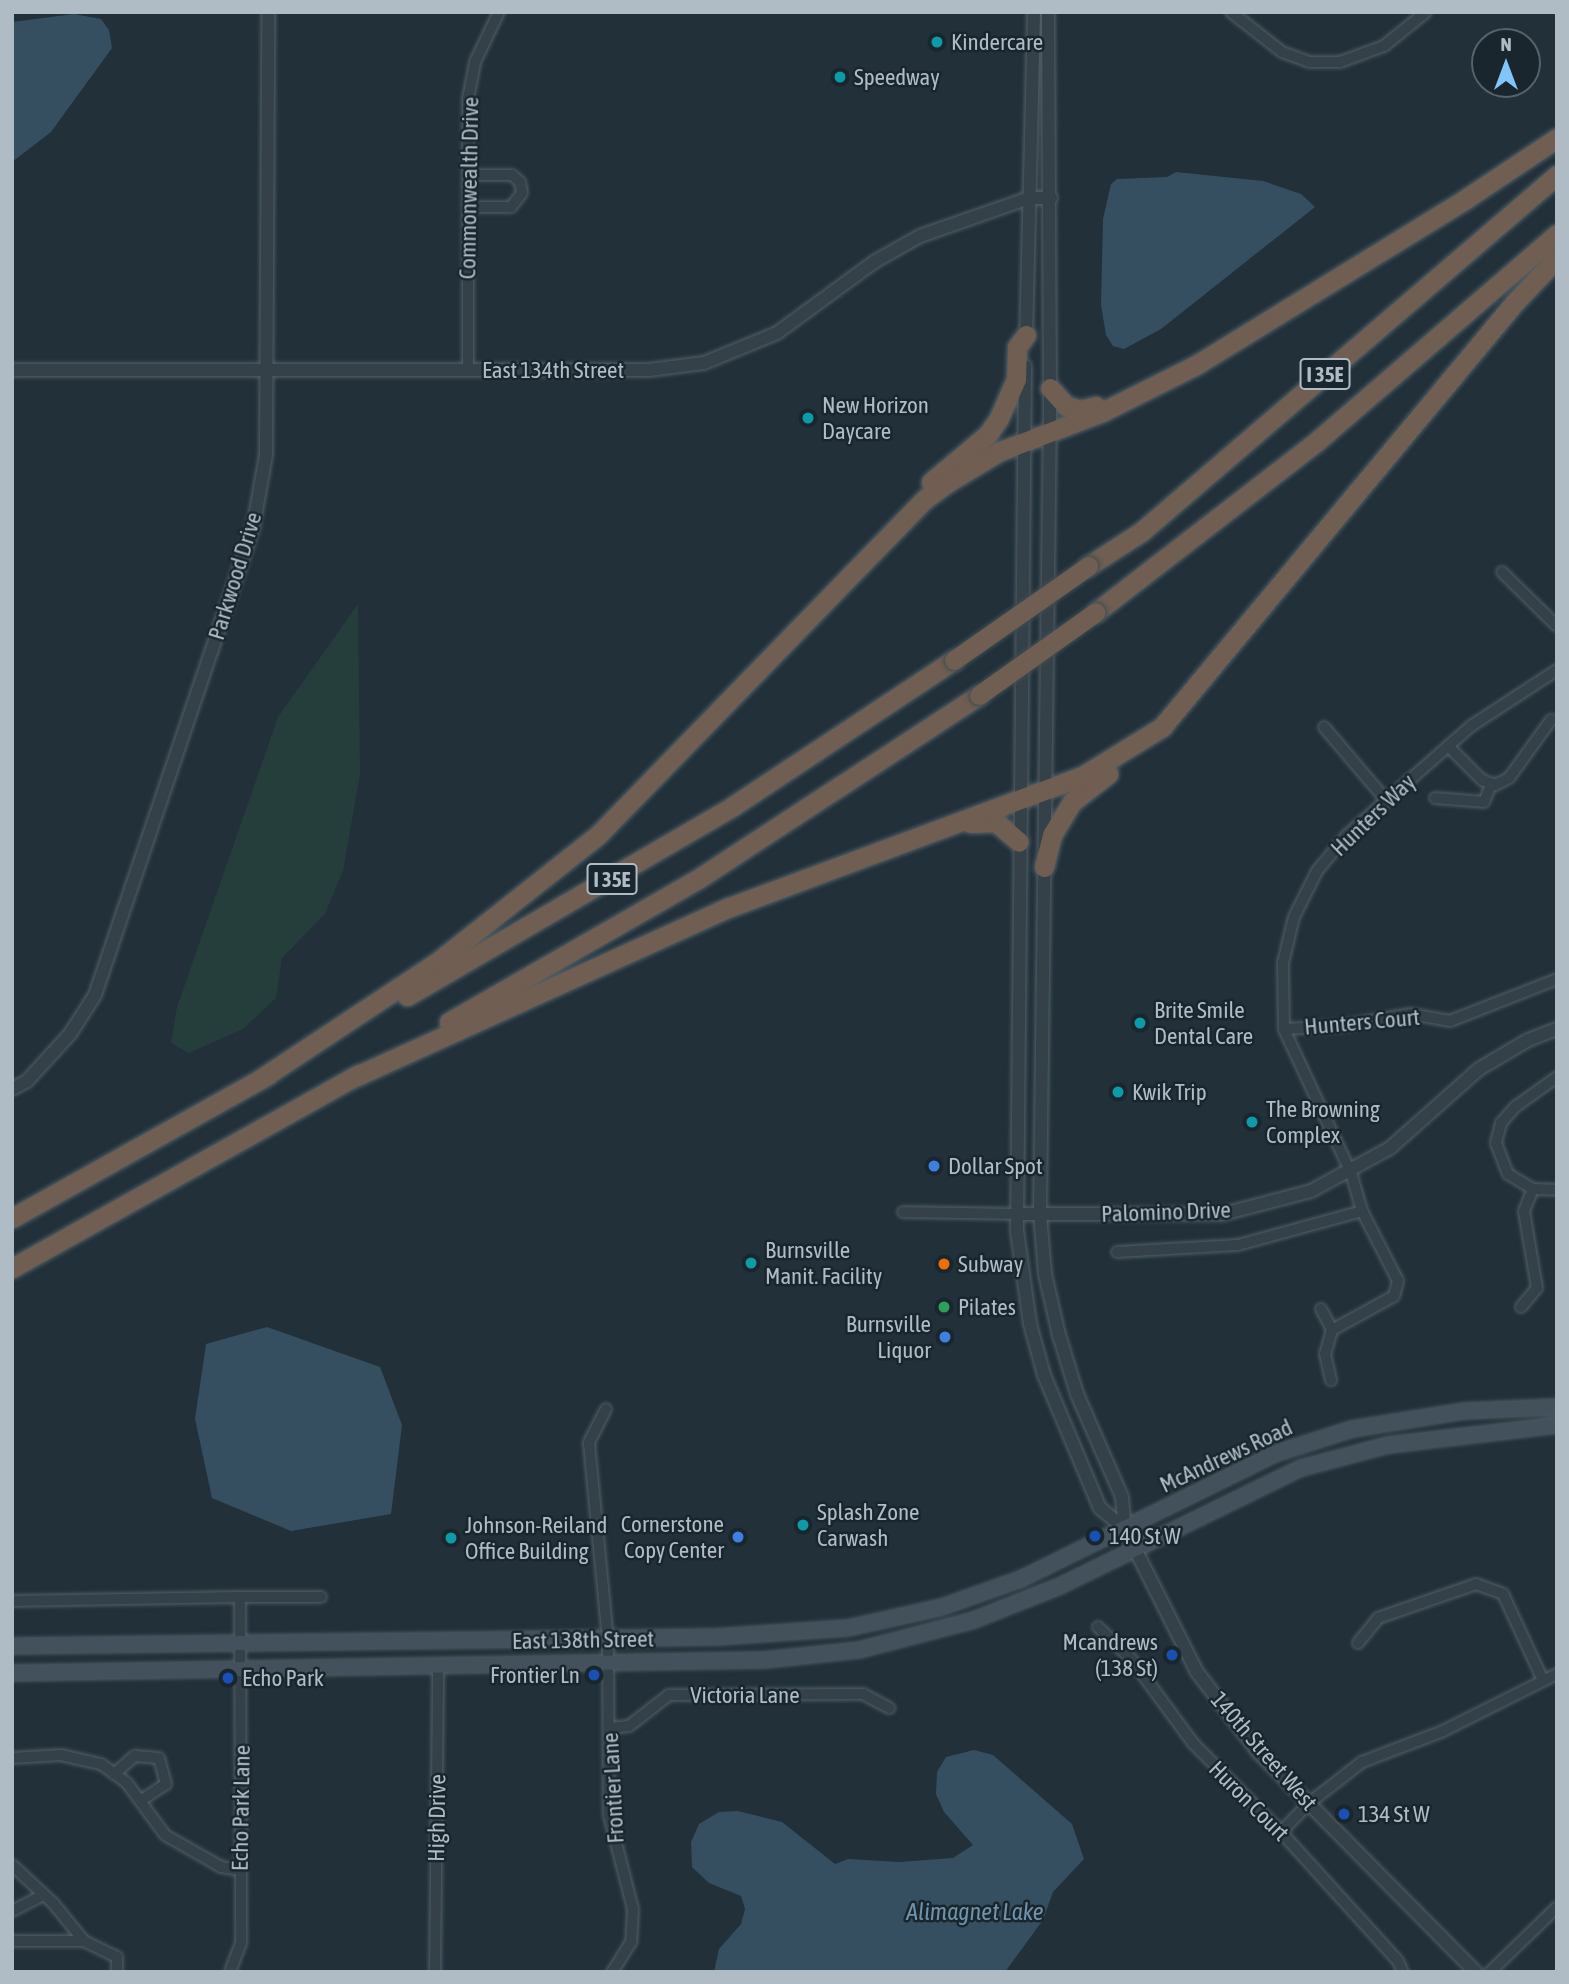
<!DOCTYPE html>
<html>
<head>
<meta charset="utf-8">
<style>
	body { margin:0 }
	#map { position:relative; width:1569px; height:1984px; overflow:hidden; background:#213039; font-family:"Asap Condensed",sans-serif }
	div>[style] { position:absolute }
	[style*='--x'] { left:calc(var(--x)*1px); top:calc(var(--y)*1px); width:calc(var(--w)*1px); rotate:calc(var(--a)*1deg) }
	.green>* { inset:0; background:#263e3b }
	.water>* { inset:0; background:#354f60 }
	.roads { filter:drop-shadow(0 0 2px #525f67) drop-shadow(0 0 2px #525f67) }
	.minor>* { height:10px; margin:-5px; padding:0 5px; transform-origin:5px; border-radius:5px; background:#354149 }
	.tertiary>* { height:12px; margin:-6px; padding:0 6px; transform-origin:6px; border-radius:6px; background:#354149 }
	.secondary>* { height:14px; margin:-7px; padding:0 7px; transform-origin:7px; border-radius:7px; background:#42515c }
	.motorway>* { height:19px; margin:-9.5px; padding:0 9.5px; transform-origin:9.5px; border-radius:9.5px; background:#6f5e51 }
	.bridges { filter:drop-shadow(0 0 2px #3f4c54) drop-shadow(0 0 2px #3f4c54) }
	.motorway-bridge>* { height:19px; margin:-9.5px; padding:0 9.5px; transform-origin:9.5px; border-radius:9.5px; background:#6f5e51 }
	.dots>* { width:19px; height:19px; translate:-50% -50%; box-sizing:border-box; border:4px solid #1a262e; border-radius:50% }
	span { translate:-50% -50%; white-space:nowrap; text-align:center; line-height:1.15; -webkit-text-stroke:5px #1a262e; paint-order:stroke }
	.shield-label span { padding:2px 5px; background:#1a262e; border:2px solid; border-radius:5px; -webkit-text-stroke-width:0 }
	.shield-label { font-size:21px; color:#afbcc6; font-weight:700 }
	.poi-label { font-size:23px; color:#afbcc6 }
	.left { translate:0 -50%; text-align:left }
	.right { translate:-100% -50%; text-align:right }
	.street-label { font-size:23px; color:#afbcc6 }
	.water-label { font-size:24px; color:#7093aa; font-style:italic }
	.frame { position:absolute; inset:0; border:14px solid #afbcc6; pointer-events:none }
	.north { position:absolute; left:1471px; top:28px; width:70px; height:70px; box-sizing:border-box; background:#1a262e; border:2px solid #56626b; border-radius:50%; rotate:0deg; font-size:19px; font-weight:700; line-height:28px; text-align:center; color:#afbcc6 }
	.north::after { content:''; display:block; margin:auto; width:24px; height:32px; background:#82c5f8; clip-path:polygon(50% 0,100% 100%,50% 72%,0 100%) }
</style>
</head>
<body>
<div id="map">
	<div class="green">
		<div style="clip-path:polygon(358px 604px,360px 774px,343px 871px,325px 914px,282px 958px,276px 998px,243px 1029px,189px 1053px,171px 1043px,177px 1007px,278px 717px)"></div>
	</div>
	<div class="water">
		<div style="clip-path:polygon(74px 14px,101px 19px,109px 30px,112px 48px,51px 132px,12px 162px,12px 22px)"></div>
		<div style="clip-path:polygon(1176px 172px,1263px 181px,1301px 194px,1315px 207px,1161px 329px,1124px 349px,1113px 346px,1106px 335px,1101px 305px,1103px 219px,1111px 184px,1117px 179px,1167px 177px)"></div>
		<div style="clip-path:polygon(267px 1327px,380px 1367px,402px 1425px,391px 1514px,291px 1531px,212px 1498px,195px 1419px,206px 1344px)"></div>
		<div style="clip-path:polygon(974px 1750px,993px 1755px,1072px 1824px,1084px 1859px,1053px 1892px,1043px 1920px,1005px 1972px,714px 1972px,719px 1949px,741px 1924px,745px 1909px,741px 1896px,709px 1883px,692px 1867px,691px 1842px,699px 1824px,719px 1812px,738px 1811px,782px 1822px,835px 1864px,848px 1859px,899px 1862px,953px 1858px,973px 1845px,944px 1812px,936px 1794px,937px 1772px,946px 1757px)"></div>
	</div>
	<div class="roads">
		<div class="minor">
			<div style="--x:1231;--y:12;--w:65;--a:38.1"></div>
			<div style="--x:1282;--y:52;--w:29;--a:20"></div>
			<div style="--x:1309;--y:62;--w:31;--a:0"></div>
			<div style="--x:1340;--y:62;--w:47;--a:-20"></div>
			<div style="--x:1384;--y:46;--w:54;--a:-39"></div>
			<div style="--x:468;--y:175;--w:44;--a:0"></div>
			<div style="--x:512;--y:175;--w:11;--a:41"></div>
			<div style="--x:520;--y:182;--w:11;--a:80"></div>
			<div style="--x:522;--y:193;--w:18;--a:128"></div>
			<div style="--x:511;--y:207;--w:43;--a:180"></div>
			<div style="--x:468;--y:370;--w:271;--a:-90"></div>
			<div style="--x:468;--y:99;--w:38;--a:-79"></div>
			<div style="--x:475;--y:62;--w:55;--a:-64.4"></div>
			<div style="--x:1502;--y:572;--w:77;--a:44.5"></div>
			<div style="--x:1324;--y:727;--w:96;--a:49.7"></div>
			<div style="--x:1448;--y:746;--w:48;--a:45"></div>
			<div style="--x:1482;--y:780;--w:14;--a:21"></div>
			<div style="--x:1495;--y:785;--w:16;--a:-27"></div>
			<div style="--x:1509;--y:778;--w:72;--a:-54.1"></div>
			<div style="--x:1435;--y:798;--w:49;--a:4.7"></div>
			<div style="--x:1484;--y:802;--w:18;--a:-68"></div>
			<div style="--x:1284;--y:1029;--w:57;--a:-3"></div>
			<div style="--x:1341;--y:1026;--w:70;--a:-9.9"></div>
			<div style="--x:1410;--y:1014;--w:41;--a:9.9"></div>
			<div style="--x:1450;--y:1021;--w:115;--a:-21.4"></div>
			<div style="--x:1557;--y:1077;--w:52;--a:144.5"></div>
			<div style="--x:1515;--y:1107;--w:21;--a:131"></div>
			<div style="--x:1501;--y:1123;--w:21;--a:104"></div>
			<div style="--x:1496;--y:1143;--w:33;--a:69"></div>
			<div style="--x:1508;--y:1174;--w:29;--a:31"></div>
			<div style="--x:1533;--y:1189;--w:24;--a:2"></div>
			<div style="--x:903;--y:1212;--w:113;--a:1"></div>
			<div style="--x:1117;--y:1252;--w:121;--a:-3.3"></div>
			<div style="--x:1238;--y:1245;--w:129;--a:-15.3"></div>
			<div style="--x:1521;--y:1307;--w:25;--a:-50"></div>
			<div style="--x:1537;--y:1288;--w:78;--a:-99.6"></div>
			<div style="--x:1524;--y:1211;--w:24;--a:-68"></div>
			<div style="--x:1321;--y:1309;--w:24;--a:62"></div>
			<div style="--x:1332;--y:1330;--w:25;--a:106"></div>
			<div style="--x:1325;--y:1354;--w:27;--a:77"></div>
			<div style="--x:1332;--y:1330;--w:71;--a:-28.7"></div>
			<div style="--x:1394;--y:1296;--w:16;--a:-75"></div>
			<div style="--x:1398;--y:1281;--w:79;--a:-117.2"></div>
			<div style="--x:1362;--y:1211;--w:40;--a:-106"></div>
			<div style="--x:1351;--y:1173;--w:159;--a:-115"></div>
			<div style="--x:1284;--y:1029;--w:66;--a:-90.9"></div>
			<div style="--x:1283;--y:963;--w:47;--a:-76.6"></div>
			<div style="--x:1294;--y:917;--w:51;--a:-63.4"></div>
			<div style="--x:1317;--y:871;--w:47;--a:-50.2"></div>
			<div style="--x:1347;--y:835;--w:165;--a:-41.3"></div>
			<div style="--x:1471;--y:726;--w:103;--a:-33.1"></div>
			<div style="--x:606;--y:1409;--w:38;--a:117"></div>
			<div style="--x:589;--y:1443;--w:197;--a:84.5"></div>
			<div style="--x:608;--y:1639;--w:176;--a:89.7"></div>
			<div style="--x:609;--y:1815;--w:97;--a:75.7"></div>
			<div style="--x:633;--y:1909;--w:33;--a:93"></div>
			<div style="--x:631;--y:1942;--w:36;--a:122"></div>
			<div style="--x:240;--y:1597;--w:81;--a:0"></div>
			<div style="--x:12;--y:1601;--w:228;--a:-1"></div>
			<div style="--x:240;--y:1597;--w:346;--a:89.8"></div>
			<div style="--x:241;--y:1943;--w:31;--a:111"></div>
			<div style="--x:1098;--y:1627;--w:47;--a:44.1"></div>
			<div style="--x:1132;--y:1660;--w:103;--a:53.7"></div>
			<div style="--x:1193;--y:1743;--w:125;--a:45.3"></div>
			<div style="--x:1281;--y:1832;--w:174;--a:47.8"></div>
			<div style="--x:1398;--y:1961;--w:12;--a:66"></div>
			<div style="--x:1358;--y:1643;--w:32;--a:-51"></div>
			<div style="--x:1378;--y:1618;--w:104;--a:-19.1"></div>
			<div style="--x:1476;--y:1584;--w:29;--a:20"></div>
			<div style="--x:1503;--y:1594;--w:95;--a:65.1"></div>
			<div style="--x:609;--y:1728;--w:20;--a:-6"></div>
			<div style="--x:629;--y:1726;--w:51;--a:-37.8"></div>
			<div style="--x:669;--y:1695;--w:194;--a:-0.3"></div>
			<div style="--x:863;--y:1694;--w:30;--a:28"></div>
			<div style="--x:12;--y:1758;--w:49;--a:-3.5"></div>
			<div style="--x:61;--y:1755;--w:41;--a:12.7"></div>
			<div style="--x:101;--y:1764;--w:32;--a:36"></div>
			<div style="--x:127;--y:1783;--w:64;--a:53.8"></div>
			<div style="--x:165;--y:1835;--w:64;--a:29.7"></div>
			<div style="--x:221;--y:1867;--w:19;--a:9"></div>
			<div style="--x:114;--y:1774;--w:28;--a:-41"></div>
			<div style="--x:135;--y:1756;--w:24;--a:5"></div>
			<div style="--x:159;--y:1758;--w:27;--a:75"></div>
			<div style="--x:166;--y:1784;--w:30;--a:147"></div>
			<div style="--x:1281;--y:1832;--w:39;--a:-46"></div>
			<div style="--x:1308;--y:1804;--w:68;--a:-37.9"></div>
			<div style="--x:1362;--y:1762;--w:87;--a:-20.9"></div>
			<div style="--x:1443;--y:1731;--w:127;--a:-26.6"></div>
			<div style="--x:12;--y:1865;--w:56;--a:42.8"></div>
			<div style="--x:53;--y:1903;--w:49;--a:50.8"></div>
			<div style="--x:12;--y:1911;--w:36;--a:-27"></div>
			<div style="--x:12;--y:1941;--w:72;--a:0"></div>
			<div style="--x:84;--y:1941;--w:37;--a:26"></div>
			<div style="--x:117;--y:1957;--w:15;--a:90"></div>
			<div style="--x:435;--y:1972;--w:308;--a:-89.4"></div>
			<div style="--x:1490;--y:1972;--w:93;--a:-44.1"></div>
		</div>
		<div class="tertiary">
			<div style="--x:1048;--y:12;--w:402;--a:89.7"></div>
			<div style="--x:1050;--y:414;--w:800;--a:90.72"></div>
			<div style="--x:1040;--y:1214;--w:60;--a:85.2"></div>
			<div style="--x:1045;--y:1274;--w:63;--a:77.1"></div>
			<div style="--x:1059;--y:1335;--w:62;--a:73"></div>
			<div style="--x:1077;--y:1394;--w:112;--a:66.4"></div>
			<div style="--x:1122;--y:1497;--w:32;--a:85"></div>
			<div style="--x:1125;--y:1529;--w:160;--a:63.3"></div>
			<div style="--x:1197;--y:1672;--w:102;--a:52.6"></div>
			<div style="--x:1259;--y:1753;--w:308;--a:45.3"></div>
			<div style="--x:1026;--y:341;--w:329;--a:-88.6"></div>
			<div style="--x:1025;--y:366;--w:865;--a:90.53"></div>
			<div style="--x:1017;--y:1231;--w:94;--a:82"></div>
			<div style="--x:1030;--y:1324;--w:53;--a:74.6"></div>
			<div style="--x:1044;--y:1375;--w:144;--a:67.2"></div>
			<div style="--x:1100;--y:1508;--w:33;--a:40"></div>
			<div style="--x:12;--y:370;--w:637;--a:0"></div>
			<div style="--x:649;--y:370;--w:55;--a:-7.3"></div>
			<div style="--x:704;--y:363;--w:79;--a:-22.3"></div>
			<div style="--x:777;--y:333;--w:120;--a:-36.2"></div>
			<div style="--x:874;--y:262;--w:53;--a:-29.5"></div>
			<div style="--x:920;--y:236;--w:115;--a:-19.2"></div>
			<div style="--x:1029;--y:198;--w:22;--a:0"></div>
			<div style="--x:12;--y:1089;--w:17;--a:-28"></div>
			<div style="--x:27;--y:1081;--w:64;--a:-47.5"></div>
			<div style="--x:70;--y:1034;--w:46;--a:-57.3"></div>
			<div style="--x:95;--y:995;--w:493;--a:-71.3"></div>
			<div style="--x:253;--y:528;--w:74;--a:-79.9"></div>
			<div style="--x:266;--y:455;--w:443;--a:-89.7"></div>
			<div style="--x:1016;--y:1214;--w:207;--a:0"></div>
			<div style="--x:1223;--y:1214;--w:91;--a:-14.6"></div>
			<div style="--x:1311;--y:1191;--w:90;--a:-28.6"></div>
			<div style="--x:1390;--y:1148;--w:119;--a:-41.6"></div>
			<div style="--x:1479;--y:1069;--w:57;--a:-30.6"></div>
			<div style="--x:1528;--y:1040;--w:31;--a:-21"></div>
		</div>
		<div class="secondary">
			<div style="--x:12;--y:1646;--w:704;--a:-0.73"></div>
			<div style="--x:716;--y:1637;--w:132;--a:-3.9"></div>
			<div style="--x:848;--y:1628;--w:96;--a:-12.6"></div>
			<div style="--x:942;--y:1607;--w:84;--a:-19.5"></div>
			<div style="--x:1021;--y:1579;--w:285;--a:-26.2"></div>
			<div style="--x:1277;--y:1453;--w:79;--a:-17.7"></div>
			<div style="--x:1352;--y:1429;--w:113;--a:-9.1"></div>
			<div style="--x:1464;--y:1411;--w:93;--a:-2.5"></div>
			<div style="--x:12;--y:1673;--w:753;--a:-0.99"></div>
			<div style="--x:765;--y:1660;--w:95;--a:-6.1"></div>
			<div style="--x:859;--y:1650;--w:119;--a:-14.6"></div>
			<div style="--x:974;--y:1620;--w:92;--a:-21.6"></div>
			<div style="--x:1060;--y:1586;--w:268;--a:-26.1"></div>
			<div style="--x:1301;--y:1468;--w:90;--a:-14.8"></div>
			<div style="--x:1388;--y:1445;--w:170;--a:-6.7"></div>
		</div>
		<div class="motorway">
			<div style="--x:1050;--y:388;--w:24;--a:48"></div>
			<div style="--x:1066;--y:406;--w:15;--a:16"></div>
			<div style="--x:1080;--y:410;--w:16;--a:-14"></div>
			<div style="--x:931;--y:482;--w:75;--a:-40.1"></div>
			<div style="--x:988;--y:434;--w:19;--a:-55"></div>
			<div style="--x:999;--y:418;--w:43;--a:-66.4"></div>
			<div style="--x:1016;--y:379;--w:32;--a:-88"></div>
			<div style="--x:1017;--y:347;--w:15;--a:-53"></div>
			<div style="--x:1088;--y:566;--w:63;--a:-32.7"></div>
			<div style="--x:1141;--y:532;--w:548;--a:-40.64"></div>
			<div style="--x:1096;--y:612;--w:278;--a:-37.7"></div>
			<div style="--x:1316;--y:442;--w:318;--a:-40.8"></div>
			<div style="--x:971;--y:823;--w:25;--a:-2"></div>
			<div style="--x:996;--y:822;--w:30;--a:41"></div>
			<div style="--x:1044;--y:867;--w:33;--a:-76"></div>
			<div style="--x:1052;--y:835;--w:39;--a:-59"></div>
			<div style="--x:1072;--y:802;--w:46;--a:-37.9"></div>
			<div style="--x:407;--y:996;--w:377;--a:-30.2"></div>
			<div style="--x:733;--y:806;--w:265;--a:-33.5"></div>
			<div style="--x:449;--y:1022;--w:291;--a:-29.9"></div>
			<div style="--x:701;--y:877;--w:332;--a:-33.2"></div>
			<div style="--x:350;--y:1079;--w:417;--a:-24.4"></div>
			<div style="--x:730;--y:907;--w:378;--a:-20.4"></div>
			<div style="--x:1084;--y:775;--w:92;--a:-31.6"></div>
			<div style="--x:1162;--y:727;--w:552;--a:-50.29"></div>
			<div style="--x:1515;--y:302;--w:61;--a:-46.3"></div>
			<div style="--x:259;--y:1080;--w:212;--a:-33.5"></div>
			<div style="--x:436;--y:963;--w:206;--a:-38.3"></div>
			<div style="--x:598;--y:835;--w:469;--a:-45.8"></div>
			<div style="--x:925;--y:499;--w:31;--a:-36"></div>
			<div style="--x:950;--y:481;--w:56;--a:-31.1"></div>
			<div style="--x:998;--y:452;--w:111;--a:-21"></div>
			<div style="--x:1102;--y:412;--w:105;--a:-26.6"></div>
			<div style="--x:1196;--y:365;--w:318;--a:-31.6"></div>
			<div style="--x:1467;--y:198;--w:108;--a:-33.7"></div>
			<div style="--x:12;--y:1218;--w:293;--a:-29.2"></div>
			<div style="--x:12;--y:1268;--w:398;--a:-29.2"></div>
		</div>
	</div>
	<div class="bridges">
		<div class="motorway-bridge">
			<div style="--x:954;--y:660;--w:164;--a:-35"></div>
			<div style="--x:979;--y:695;--w:143;--a:-35.4"></div>
		</div>
	</div>
	<div class="dots">
		<div style="left:937px;top:42px;background:#0f9aa8"></div>
		<div style="left:840px;top:77px;background:#0f9aa8"></div>
		<div style="left:808px;top:418px;background:#0f9aa8"></div>
		<div style="left:1140px;top:1023px;background:#0f9aa8"></div>
		<div style="left:1118px;top:1092px;background:#0f9aa8"></div>
		<div style="left:1252px;top:1122px;background:#0f9aa8"></div>
		<div style="left:934px;top:1166px;background:#3f7fe0"></div>
		<div style="left:751px;top:1263px;background:#0f9aa8"></div>
		<div style="left:944px;top:1264px;background:#e8710a"></div>
		<div style="left:944px;top:1307px;background:#2e9e5b"></div>
		<div style="left:945px;top:1337px;background:#3f7fe0"></div>
		<div style="left:803px;top:1525px;background:#0f9aa8"></div>
		<div style="left:1095px;top:1536px;background:#1a4fb4"></div>
		<div style="left:738px;top:1537px;background:#3f7fe0"></div>
		<div style="left:451px;top:1538px;background:#0f9aa8"></div>
		<div style="left:1172px;top:1655px;background:#1a4fb4"></div>
		<div style="left:594px;top:1675px;background:#1a4fb4"></div>
		<div style="left:228px;top:1678px;background:#1a4fb4"></div>
		<div style="left:1344px;top:1814px;background:#1a4fb4"></div>
	</div>
	<div class="shield-label">
		<span style="left:1325px;top:374px">I 35E</span>
		<span style="left:612px;top:879px">I 35E</span>
	</div>
	<div class="poi-label">
		<span class="left" style="left:951px;top:42px">Kindercare</span>
		<span class="left" style="left:854px;top:77px">Speedway</span>
		<span class="left" style="left:822px;top:418px">New Horizon<br>Daycare</span>
		<span class="left" style="left:1154px;top:1023px">Brite Smile<br>Dental Care</span>
		<span class="left" style="left:1132px;top:1092px">Kwik Trip</span>
		<span class="left" style="left:1266px;top:1122px">The Browning<br>Complex</span>
		<span class="left" style="left:948px;top:1166px">Dollar Spot</span>
		<span class="left" style="left:765px;top:1263px">Burnsville<br>Manit. Facility</span>
		<span class="left" style="left:958px;top:1264px">Subway</span>
		<span class="left" style="left:958px;top:1307px">Pilates</span>
		<span class="right" style="left:931px;top:1337px">Burnsville<br>Liquor</span>
		<span class="left" style="left:817px;top:1525px">Splash Zone<br>Carwash</span>
		<span class="right" style="left:724px;top:1537px">Cornerstone<br>Copy Center</span>
		<span class="left" style="left:465px;top:1538px">Johnson-Reiland<br>Office Building</span>
		<span class="left" style="left:1109px;top:1536px">140 St W</span>
		<span class="right" style="left:1158px;top:1655px">Mcandrews<br>(138 St)</span>
		<span class="right" style="left:580px;top:1675px">Frontier Ln</span>
		<span class="left" style="left:242px;top:1678px">Echo Park</span>
		<span class="left" style="left:1358px;top:1814px">134 St W</span>
	</div>
	<div class="street-label">
		<span style="left:469px;top:188px;rotate:-89deg">Commonwealth Drive</span>
		<span style="left:553px;top:370px">East 134th Street</span>
		<span style="left:235px;top:576px;rotate:-73deg">Parkwood Drive</span>
		<span style="left:1373px;top:815px;rotate:-44deg">Hunters Way</span>
		<span style="left:1362px;top:1022px;rotate:-5deg">Hunters Court</span>
		<span style="left:1166px;top:1212px;rotate:-2deg">Palomino Drive</span>
		<span style="left:1226px;top:1456px;rotate:-25deg">McAndrews Road</span>
		<span style="left:583px;top:1640px;rotate:-1deg">East 138th Street</span>
		<span style="left:745px;top:1695px">Victoria Lane</span>
		<span style="left:1264px;top:1751px;rotate:49deg">140th Street West</span>
		<span style="left:613px;top:1788px;rotate:-93deg">Frontier Lane</span>
		<span style="left:1249px;top:1801px;rotate:45deg">Huron Court</span>
		<span style="left:241px;top:1808px;rotate:-89deg">Echo Park Lane</span>
		<span style="left:437px;top:1818px;rotate:-89deg">High Drive</span>
	</div>
	<div class="water-label">
		<span style="left:975px;top:1912px">Alimagnet Lake</span>
	</div>
	<div class="frame"></div>
	<div class="north">N</div>
</div>
</body>
</html>
